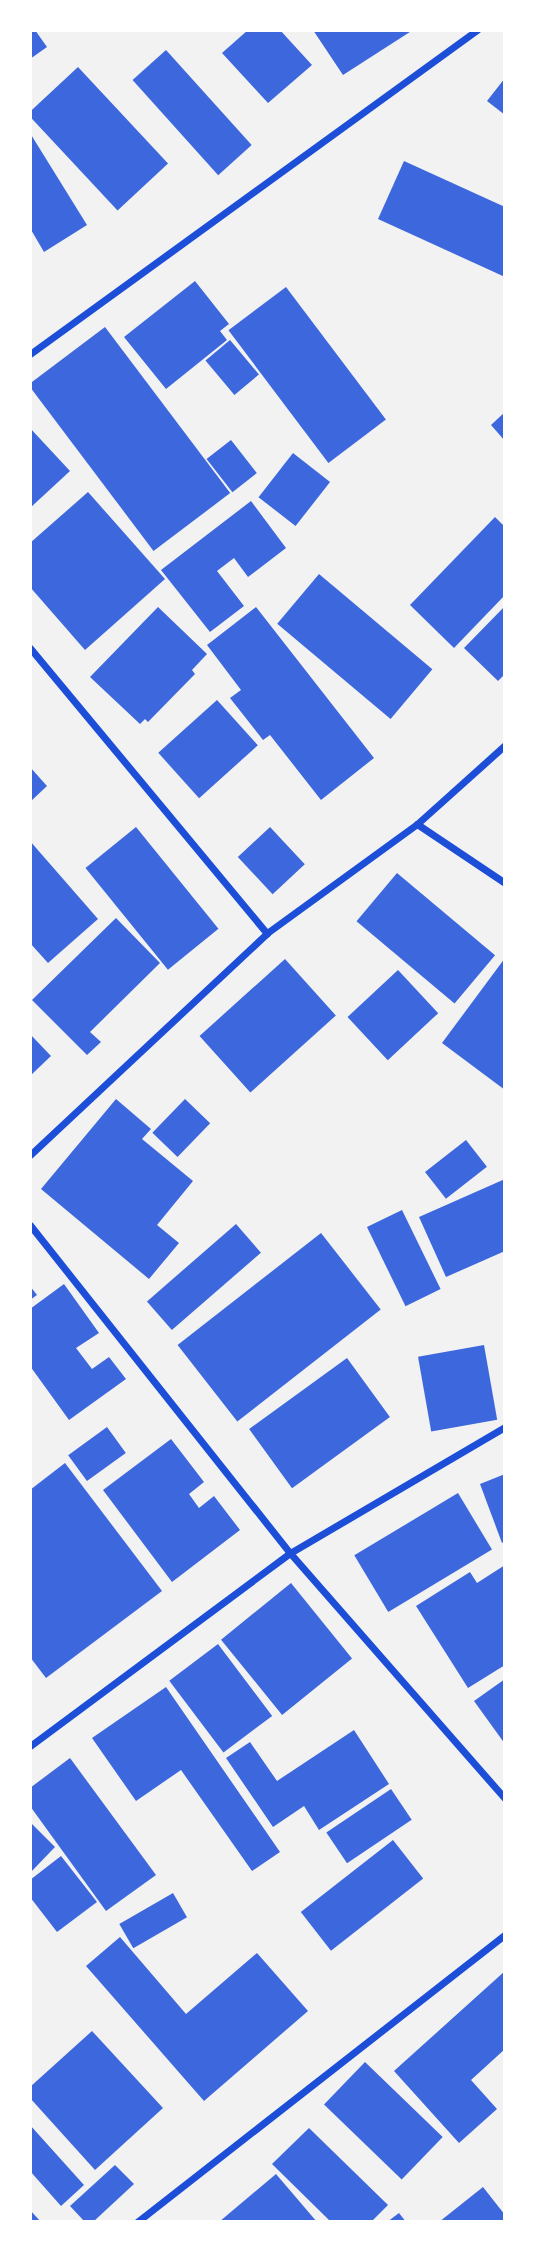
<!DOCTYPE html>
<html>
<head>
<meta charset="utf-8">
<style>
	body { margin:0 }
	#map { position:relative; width:535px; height:2252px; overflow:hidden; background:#f2f2f2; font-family:Arial,sans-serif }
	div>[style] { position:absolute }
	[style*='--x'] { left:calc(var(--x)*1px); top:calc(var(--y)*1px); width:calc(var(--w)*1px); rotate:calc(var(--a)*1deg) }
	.building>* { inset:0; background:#3d67dc; transform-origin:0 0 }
	.minor>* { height:7px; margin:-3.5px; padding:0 3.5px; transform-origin:3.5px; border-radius:3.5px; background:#1d4ed8 }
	span { translate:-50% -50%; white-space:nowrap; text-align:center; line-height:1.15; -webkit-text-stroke:7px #fff; paint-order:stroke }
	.frame { position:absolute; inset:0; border:32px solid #fff; pointer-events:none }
</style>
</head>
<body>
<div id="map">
	<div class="building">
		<div style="clip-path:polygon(30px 30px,35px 30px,47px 47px,30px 59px)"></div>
		<div style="clip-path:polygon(248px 30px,280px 30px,312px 65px,268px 103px,222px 53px)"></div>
		<div style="clip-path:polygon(313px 30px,413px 30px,343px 75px)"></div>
		<div style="left:166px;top:50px;width:128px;height:45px;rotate:48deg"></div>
		<div style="left:78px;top:67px;width:132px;height:69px;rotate:47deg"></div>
		<div style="clip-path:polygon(505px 78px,505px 115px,487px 101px)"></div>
		<div style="clip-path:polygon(30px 133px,87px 225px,44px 252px,30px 228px)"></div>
		<div style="clip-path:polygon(404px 161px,505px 207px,505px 277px,378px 219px)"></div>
		<div style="clip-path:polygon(195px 281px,229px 324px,220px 331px,227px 340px,166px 389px,124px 337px)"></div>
		<div style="left:286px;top:287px;width:166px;height:72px;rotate:53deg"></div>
		<div style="left:105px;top:327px;width:208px;height:96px;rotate:53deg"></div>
		<div style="left:230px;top:340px;width:45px;height:32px;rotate:50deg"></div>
		<div style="clip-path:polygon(505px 412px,505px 441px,491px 425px)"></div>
		<div style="clip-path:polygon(30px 428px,70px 471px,30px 508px)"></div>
		<div style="left:231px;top:440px;width:42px;height:31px;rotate:52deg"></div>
		<div style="left:293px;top:453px;width:47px;height:56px;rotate:38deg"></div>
		<div style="clip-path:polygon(88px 492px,165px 579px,85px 650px,30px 587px,30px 543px)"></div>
		<div style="clip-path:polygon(251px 501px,286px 548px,248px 577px,234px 558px,217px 571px,244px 606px,210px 632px,161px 570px)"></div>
		<div style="clip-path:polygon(495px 517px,505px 527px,505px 595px,454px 648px,410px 605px)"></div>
		<div style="left:319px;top:574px;width:148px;height:65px;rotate:40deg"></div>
		<div style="clip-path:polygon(505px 606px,505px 674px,498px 681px,464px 648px)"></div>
		<div style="clip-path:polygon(158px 607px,207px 654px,192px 670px,195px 674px,148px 722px,145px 719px,140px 724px,90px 677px)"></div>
		<div style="clip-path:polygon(256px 607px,374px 758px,321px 800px,270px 735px,263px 740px,230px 698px,241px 690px,207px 645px)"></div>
		<div style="left:217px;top:700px;width:61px;height:79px;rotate:48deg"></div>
		<div style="clip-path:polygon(30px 767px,47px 786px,30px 802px)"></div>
		<div style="left:136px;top:827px;width:131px;height:65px;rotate:51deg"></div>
		<div style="left:270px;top:827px;width:51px;height:44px;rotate:47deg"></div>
		<div style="clip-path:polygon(30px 841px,98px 919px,48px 963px,30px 943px)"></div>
		<div style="left:397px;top:873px;width:128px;height:63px;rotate:40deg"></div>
		<div style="clip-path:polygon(116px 918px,160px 963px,90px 1032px,101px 1042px,87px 1055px,32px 1000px)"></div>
		<div style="clip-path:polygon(505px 958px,505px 1090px,442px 1043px)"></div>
		<div style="left:285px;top:959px;width:76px;height:115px;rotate:48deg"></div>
		<div style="left:398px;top:970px;width:59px;height:69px;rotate:47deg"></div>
		<div style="clip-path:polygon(30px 1034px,51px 1056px,30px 1076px)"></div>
		<div style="clip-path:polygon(116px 1099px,151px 1129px,142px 1139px,193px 1181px,157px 1225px,179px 1243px,149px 1279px,41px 1189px)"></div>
		<div style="left:185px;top:1099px;width:35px;height:47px;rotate:44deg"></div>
		<div style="left:466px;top:1140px;width:34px;height:52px;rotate:52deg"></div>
		<div style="clip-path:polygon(505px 1179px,505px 1251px,446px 1277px,419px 1217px)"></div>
		<div style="left:402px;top:1210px;width:88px;height:39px;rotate:64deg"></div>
		<div style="left:236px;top:1224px;width:38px;height:118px;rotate:49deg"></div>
		<div style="left:321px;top:1233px;width:97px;height:182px;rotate:52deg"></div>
		<div style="clip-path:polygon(64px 1284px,99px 1333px,76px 1348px,92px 1369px,109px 1357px,126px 1379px,69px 1420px,30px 1366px,30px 1309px)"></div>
		<div style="clip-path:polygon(30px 1286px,37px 1295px,30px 1300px)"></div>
		<div style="left:484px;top:1345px;width:76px;height:67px;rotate:80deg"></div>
		<div style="left:347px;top:1358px;width:73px;height:121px;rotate:54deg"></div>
		<div style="left:107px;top:1427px;width:32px;height:48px;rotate:54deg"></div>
		<div style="clip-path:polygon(171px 1439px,204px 1482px,189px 1494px,199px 1508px,214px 1496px,240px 1530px,172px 1582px,103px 1490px)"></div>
		<div style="clip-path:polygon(65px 1463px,162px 1591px,46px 1678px,30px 1657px,30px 1490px)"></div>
		<div style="clip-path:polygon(505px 1474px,505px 1541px,502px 1543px,480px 1484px)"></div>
		<div style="left:458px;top:1493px;width:66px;height:121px;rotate:59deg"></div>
		<div style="clip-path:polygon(505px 1565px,505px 1665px,468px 1688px,416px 1606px,470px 1572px,477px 1583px)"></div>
		<div style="left:291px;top:1583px;width:97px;height:90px;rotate:51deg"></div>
		<div style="left:218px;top:1644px;width:90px;height:61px;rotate:53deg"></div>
		<div style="clip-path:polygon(505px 1679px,505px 1744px,474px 1701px)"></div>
		<div style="clip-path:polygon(166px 1687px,280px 1852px,252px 1871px,181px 1770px,136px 1801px,92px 1738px)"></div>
		<div style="clip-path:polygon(354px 1730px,389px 1784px,319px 1830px,304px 1806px,273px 1827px,226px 1758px,250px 1742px,277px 1781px)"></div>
		<div style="clip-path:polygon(70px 1758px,156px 1875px,106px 1911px,30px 1806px,30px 1788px)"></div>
		<div style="left:391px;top:1789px;width:37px;height:78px;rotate:56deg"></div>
		<div style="clip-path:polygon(30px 1822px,55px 1847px,30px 1873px)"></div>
		<div style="left:393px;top:1840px;width:49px;height:117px;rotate:52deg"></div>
		<div style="clip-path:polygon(61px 1856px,97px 1902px,57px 1932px,30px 1897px,30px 1880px)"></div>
		<div style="left:173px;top:1893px;width:28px;height:62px;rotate:60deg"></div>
		<div style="clip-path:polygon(120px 1937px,186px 2014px,257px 1953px,308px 2011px,204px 2101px,86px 1966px)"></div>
		<div style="clip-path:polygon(505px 1971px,505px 2049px,471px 2080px,497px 2109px,459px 2143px,394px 2071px)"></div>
		<div style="clip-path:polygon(92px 2031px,163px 2108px,95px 2170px,30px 2098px,30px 2087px)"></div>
		<div style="left:365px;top:2062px;width:108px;height:59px;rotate:44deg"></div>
		<div style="clip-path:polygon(30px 2125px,84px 2185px,61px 2206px,30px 2171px)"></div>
		<div style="clip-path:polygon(309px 2128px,388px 2205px,371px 2222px,331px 2222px,272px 2164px)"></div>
		<div style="clip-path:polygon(115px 2165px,134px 2184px,93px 2222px,85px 2222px,70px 2206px)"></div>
		<div style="clip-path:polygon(276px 2174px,317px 2222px,219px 2222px)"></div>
		<div style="clip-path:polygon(483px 2187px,505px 2215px,505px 2222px,439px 2222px)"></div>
		<div style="clip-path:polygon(30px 2210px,41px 2222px,30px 2222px)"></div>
		<div style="clip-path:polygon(399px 2213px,406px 2222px,387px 2222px)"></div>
	</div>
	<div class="minor">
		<div style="--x:30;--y:354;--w:552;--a:-35.94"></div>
		<div style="--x:30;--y:648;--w:371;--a:50.3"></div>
		<div style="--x:417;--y:824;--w:106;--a:33.8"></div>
		<div style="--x:30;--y:1155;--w:325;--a:-43.1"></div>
		<div style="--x:267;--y:933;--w:185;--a:-36"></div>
		<div style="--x:417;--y:824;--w:118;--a:-41.9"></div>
		<div style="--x:30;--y:1225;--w:419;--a:51.6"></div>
		<div style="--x:290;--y:1553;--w:327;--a:48.8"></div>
		<div style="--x:30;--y:1746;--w:324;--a:-36.6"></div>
		<div style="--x:290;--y:1553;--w:249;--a:-30.4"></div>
		<div style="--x:137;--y:2222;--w:467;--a:-38"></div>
	</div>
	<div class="frame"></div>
</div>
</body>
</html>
